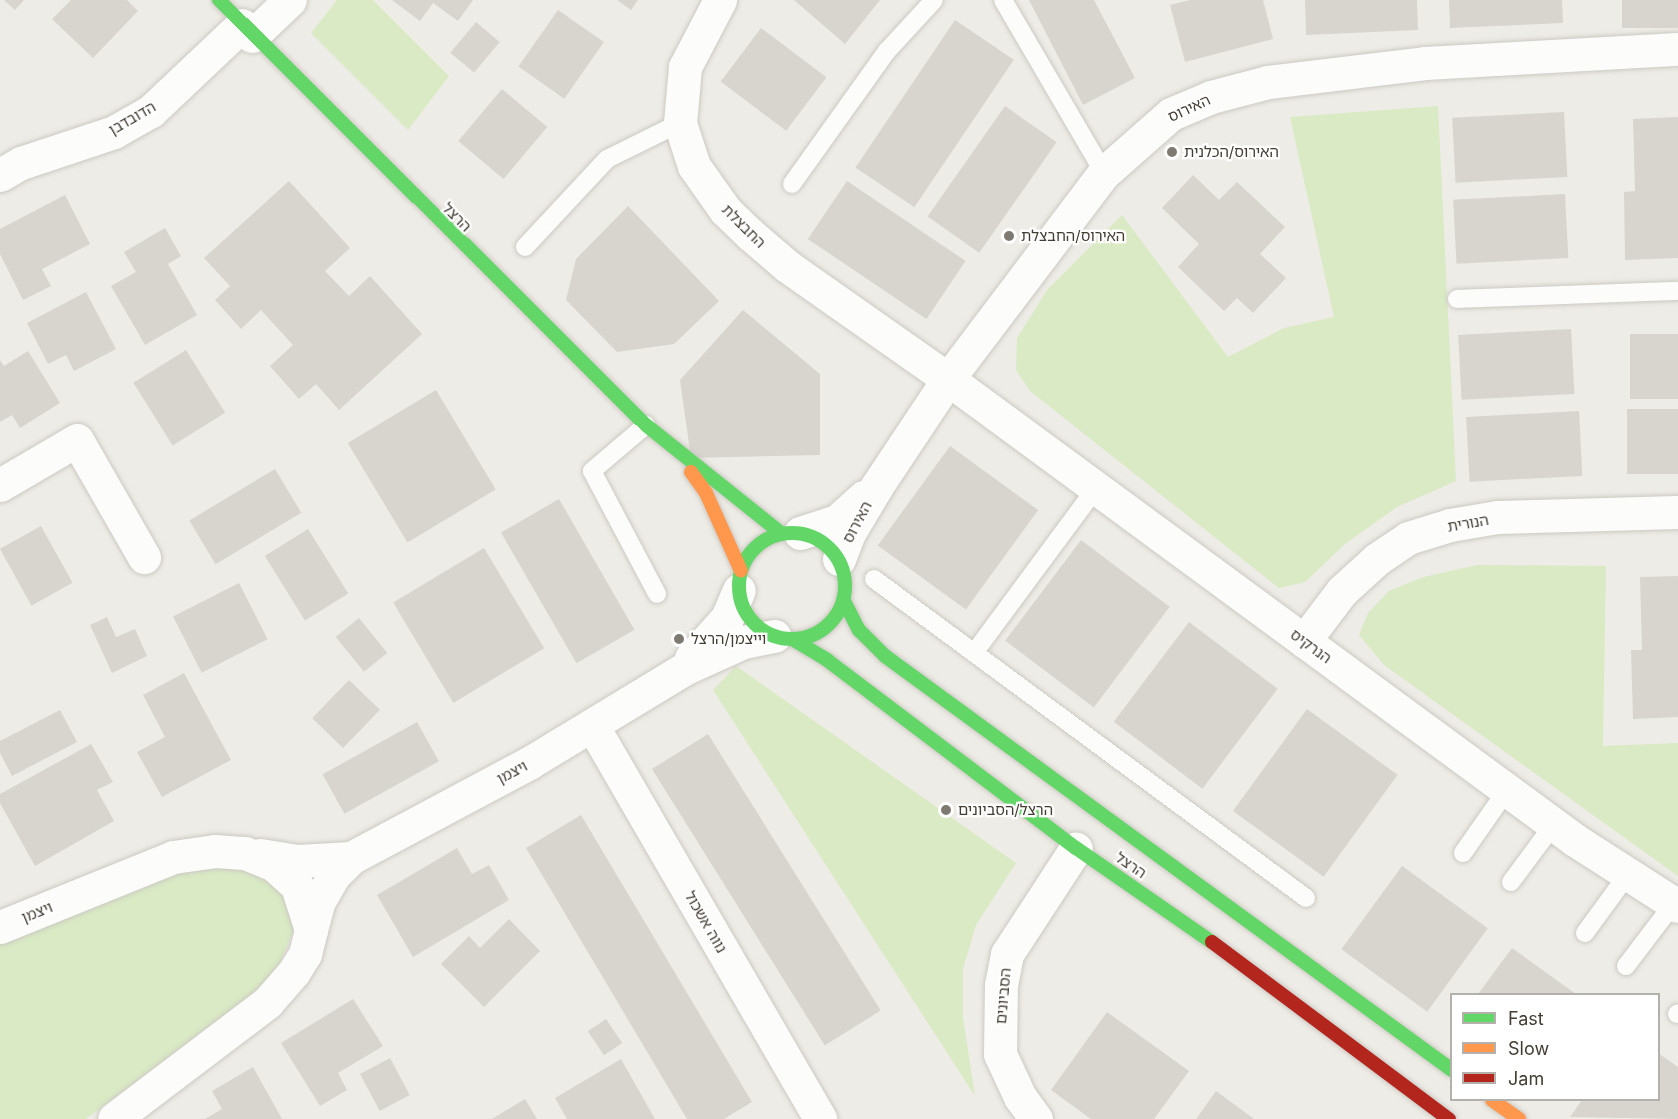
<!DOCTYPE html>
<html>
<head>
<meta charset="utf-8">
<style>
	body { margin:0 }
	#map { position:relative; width:1678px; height:1119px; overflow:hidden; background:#eeece6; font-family:Inter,"Noto Sans Hebrew",sans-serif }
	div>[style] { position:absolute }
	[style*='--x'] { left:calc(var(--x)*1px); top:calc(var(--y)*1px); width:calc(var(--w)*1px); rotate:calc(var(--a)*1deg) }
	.green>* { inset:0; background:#d9eac4 }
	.building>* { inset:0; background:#d7d5ce; transform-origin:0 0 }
	.roads { filter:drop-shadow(0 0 2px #ccc9c3) drop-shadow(0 0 2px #ccc9c3) }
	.lane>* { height:18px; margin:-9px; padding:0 9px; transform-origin:9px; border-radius:9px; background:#fcfcfb }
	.street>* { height:33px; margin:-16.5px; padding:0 16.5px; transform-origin:16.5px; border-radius:16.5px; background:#fcfcfb }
	.fast>* { height:14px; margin:-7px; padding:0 7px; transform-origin:7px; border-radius:7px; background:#63d668 }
	.fast>.ring { margin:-7px; padding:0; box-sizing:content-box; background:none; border:14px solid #63d668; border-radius:50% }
	.slow>* { height:14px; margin:-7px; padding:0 7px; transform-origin:7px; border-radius:7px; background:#ff974d }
	.jam>* { height:14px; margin:-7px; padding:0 7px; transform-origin:7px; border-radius:7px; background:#b3261e }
	.dots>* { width:16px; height:16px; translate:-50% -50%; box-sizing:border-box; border:3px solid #fff; border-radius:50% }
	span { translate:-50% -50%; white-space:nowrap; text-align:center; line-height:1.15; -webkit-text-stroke:4.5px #fff; paint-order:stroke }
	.street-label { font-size:15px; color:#433d32 }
	.poi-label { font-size:15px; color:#433d32 }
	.left { translate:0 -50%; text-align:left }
	.legend { position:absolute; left:1450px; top:993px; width:210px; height:108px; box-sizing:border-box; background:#fff; border:2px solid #b4b1ad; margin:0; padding:8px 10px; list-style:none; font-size:18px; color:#433d32 }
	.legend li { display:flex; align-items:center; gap:12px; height:30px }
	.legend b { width:30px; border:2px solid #b4b1ad }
</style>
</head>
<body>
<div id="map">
	<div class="green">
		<div style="clip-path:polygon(337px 0,373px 0,449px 76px,408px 130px,311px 33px)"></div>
		<div style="clip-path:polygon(1438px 106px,1456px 481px,1397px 507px,1345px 544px,1305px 582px,1279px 588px,1030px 391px,1016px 370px,1017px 338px,1047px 290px,1122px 215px,1228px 357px,1284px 328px,1334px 317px,1290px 117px)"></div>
		<div style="clip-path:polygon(1477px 565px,1606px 566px,1603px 746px,1678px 743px,1678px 876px,1384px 665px,1359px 635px,1368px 613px,1389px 591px,1423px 577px)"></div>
		<div style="clip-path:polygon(736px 666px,1016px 863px,976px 925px,963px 969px,963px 1018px,975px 1096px,713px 690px)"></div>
		<div style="clip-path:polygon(215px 867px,241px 869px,265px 879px,283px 896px,294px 929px,280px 963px,257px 991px,86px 1119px,0 1119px,0 945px,177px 873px)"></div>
	</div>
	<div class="building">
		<div style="clip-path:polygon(4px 0,24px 0,15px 10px)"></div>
		<div style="clip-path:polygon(71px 0,127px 0,138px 11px,93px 58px,52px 19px)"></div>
		<div style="clip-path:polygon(392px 0,473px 0,458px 21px,433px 3px,420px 21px)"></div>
		<div style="clip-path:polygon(617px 0,638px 0,631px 10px)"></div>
		<div style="clip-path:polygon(794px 0,880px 0,845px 44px)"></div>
		<div style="clip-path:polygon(1029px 0,1094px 0,1135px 78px,1083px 105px)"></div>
		<div style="clip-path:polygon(1190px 0,1263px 0,1273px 39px,1185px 62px,1170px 5px)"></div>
		<div style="clip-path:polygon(1305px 0,1417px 0,1418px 30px,1306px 35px)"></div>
		<div style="clip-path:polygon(1449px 0,1562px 0,1563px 23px,1450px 28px)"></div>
		<div style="left:1622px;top:0;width:56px;height:28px"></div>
		<div style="left:558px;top:10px;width:56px;height:69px;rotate:35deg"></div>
		<div style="left:955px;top:20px;width:71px;height:178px;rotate:34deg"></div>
		<div style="left:476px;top:22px;width:31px;height:40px;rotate:40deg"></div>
		<div style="left:761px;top:28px;width:82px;height:67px;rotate:37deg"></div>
		<div style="left:502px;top:89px;width:59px;height:68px;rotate:40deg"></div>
		<div style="left:1005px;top:106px;width:63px;height:135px;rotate:35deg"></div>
		<div style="left:1564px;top:112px;width:65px;height:112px;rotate:87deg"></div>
		<div style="clip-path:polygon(1678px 117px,1678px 258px,1625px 260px,1624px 192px,1635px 191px,1633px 119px)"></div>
		<div style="clip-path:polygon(1193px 175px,1219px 200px,1237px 182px,1285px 227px,1260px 254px,1286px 278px,1253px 313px,1237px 298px,1224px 311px,1178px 267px,1199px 244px,1162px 208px)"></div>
		<div style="clip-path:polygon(289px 181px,350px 248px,325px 271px,349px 296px,370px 276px,422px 334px,339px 410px,316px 384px,299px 399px,270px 366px,293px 345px,261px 310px,241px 329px,215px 300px,230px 286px,204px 258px)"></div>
		<div style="left:847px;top:181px;width:143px;height:70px;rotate:34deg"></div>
		<div style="left:1565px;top:194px;width:64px;height:112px;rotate:87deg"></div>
		<div style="clip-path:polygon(65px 195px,90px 244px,42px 269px,51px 286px,23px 300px,0 254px,0 229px)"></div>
		<div style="clip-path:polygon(628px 206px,719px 301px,674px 344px,617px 352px,566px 300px,576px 259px)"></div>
		<div style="clip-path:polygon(165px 228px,181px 256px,168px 264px,197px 315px,145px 345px,111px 286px,136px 272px,124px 252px)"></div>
		<div style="clip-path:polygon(86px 292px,116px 349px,74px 371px,66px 355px,48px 364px,27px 323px)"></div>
		<div style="clip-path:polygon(743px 310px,820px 374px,820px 455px,691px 458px,680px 380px)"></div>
		<div style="left:1571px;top:329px;width:65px;height:113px;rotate:87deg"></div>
		<div style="left:1678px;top:334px;width:65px;height:48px;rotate:90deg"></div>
		<div style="left:186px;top:350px;width:74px;height:62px;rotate:58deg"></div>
		<div style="clip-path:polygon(28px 351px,60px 403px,20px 428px,12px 415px,0 422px,0 360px,4px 366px)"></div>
		<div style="left:436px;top:390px;width:116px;height:103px;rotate:59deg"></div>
		<div style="left:1678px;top:409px;width:65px;height:51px;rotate:90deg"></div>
		<div style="left:1579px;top:411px;width:65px;height:113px;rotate:87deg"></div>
		<div style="left:950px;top:446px;width:109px;height:123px;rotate:36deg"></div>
		<div style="left:275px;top:469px;width:51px;height:100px;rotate:59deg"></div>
		<div style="left:559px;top:499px;width:151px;height:67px;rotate:60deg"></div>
		<div style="left:41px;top:526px;width:65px;height:47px;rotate:61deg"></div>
		<div style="left:308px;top:529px;width:76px;height:51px;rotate:58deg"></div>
		<div style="left:1081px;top:540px;width:111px;height:126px;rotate:37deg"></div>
		<div style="left:484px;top:548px;width:117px;height:106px;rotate:59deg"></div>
		<div style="clip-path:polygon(1678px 576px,1678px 717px,1633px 719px,1631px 650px,1642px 650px,1640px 577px)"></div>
		<div style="left:239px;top:583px;width:63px;height:74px;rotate:63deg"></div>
		<div style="clip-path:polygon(107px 617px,116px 637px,135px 629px,147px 656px,112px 673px,90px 625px)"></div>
		<div style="left:359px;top:618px;width:45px;height:30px;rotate:51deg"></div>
		<div style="left:1189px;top:622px;width:111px;height:125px;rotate:37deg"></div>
		<div style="clip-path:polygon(184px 673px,231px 760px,162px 797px,137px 752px,165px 737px,143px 695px)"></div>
		<div style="left:349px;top:680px;width:43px;height:53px;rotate:44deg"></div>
		<div style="left:1307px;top:709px;width:112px;height:126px;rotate:36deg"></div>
		<div style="clip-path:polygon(60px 710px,77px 742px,12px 776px,0 753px,0 741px)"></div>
		<div style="left:417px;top:722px;width:45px;height:108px;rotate:61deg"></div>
		<div style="left:708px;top:734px;width:326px;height:66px;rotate:58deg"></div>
		<div style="clip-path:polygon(91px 744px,113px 782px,97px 790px,114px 821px,35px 866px,0 803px,0 794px)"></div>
		<div style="clip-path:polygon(581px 815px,752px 1102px,724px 1119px,687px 1119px,526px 848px)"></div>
		<div style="clip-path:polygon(457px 848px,472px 874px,489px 865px,509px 900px,413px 957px,377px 895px)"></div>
		<div style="left:1402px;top:866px;width:106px;height:103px;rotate:36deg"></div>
		<div style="clip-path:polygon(509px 919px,540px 951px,484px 1007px,441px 964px,469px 936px,480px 948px)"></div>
		<div style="clip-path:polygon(1512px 948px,1576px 994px,1478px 994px)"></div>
		<div style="clip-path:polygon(353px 999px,383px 1046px,338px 1073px,347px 1090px,320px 1106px,281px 1043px)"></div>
		<div style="clip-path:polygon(1107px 1012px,1189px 1071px,1154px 1119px,1091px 1119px,1051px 1090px)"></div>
		<div style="left:606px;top:1019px;width:29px;height:22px;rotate:56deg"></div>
		<div style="clip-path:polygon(1658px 1053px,1678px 1067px,1678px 1119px,1570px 1117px,1582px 1100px,1658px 1100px)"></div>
		<div style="left:390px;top:1058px;width:42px;height:34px;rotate:62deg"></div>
		<div style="clip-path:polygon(621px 1059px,655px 1119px,567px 1119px,555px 1098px)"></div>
		<div style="clip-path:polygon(253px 1067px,282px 1119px,205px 1119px,222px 1109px,212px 1091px)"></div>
		<div style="clip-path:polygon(1216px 1091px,1254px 1119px,1196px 1119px)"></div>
		<div style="clip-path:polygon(525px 1099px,537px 1119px,492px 1119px)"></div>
	</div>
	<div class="roads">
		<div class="lane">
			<div style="--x:1003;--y:0;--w:200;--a:59.7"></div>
			<div style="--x:792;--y:184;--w:163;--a:-54.5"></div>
			<div style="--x:887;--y:51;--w:69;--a:-47.3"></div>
			<div style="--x:525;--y:247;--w:120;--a:-47"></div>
			<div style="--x:607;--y:159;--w:81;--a:-26.3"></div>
			<div style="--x:1457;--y:299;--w:221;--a:-2.1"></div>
			<div style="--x:646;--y:425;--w:71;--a:139.6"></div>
			<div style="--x:592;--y:471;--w:139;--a:62.1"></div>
			<div style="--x:874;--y:579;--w:537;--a:36.44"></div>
			<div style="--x:974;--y:653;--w:205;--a:-53.5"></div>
			<div style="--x:1463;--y:853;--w:77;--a:-55.1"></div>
			<div style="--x:1511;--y:882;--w:72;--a:-53.4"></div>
			<div style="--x:1585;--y:933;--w:73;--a:-53.9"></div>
			<div style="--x:1626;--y:966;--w:79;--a:-52.7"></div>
			<div style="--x:1677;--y:1014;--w:1;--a:-45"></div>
		</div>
		<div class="street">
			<div style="--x:720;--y:0;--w:76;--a:117.6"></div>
			<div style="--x:685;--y:67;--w:56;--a:95.1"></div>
			<div style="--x:680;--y:123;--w:45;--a:72"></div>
			<div style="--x:694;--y:166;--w:54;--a:54.8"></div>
			<div style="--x:725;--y:210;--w:36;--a:44"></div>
			<div style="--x:751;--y:235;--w:48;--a:40.7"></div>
			<div style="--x:787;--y:266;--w:197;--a:35.1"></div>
			<div style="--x:948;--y:379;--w:778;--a:36.33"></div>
			<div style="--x:1575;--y:840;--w:122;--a:32.7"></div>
			<div style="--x:252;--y:36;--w:52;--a:-43.5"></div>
			<div style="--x:0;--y:175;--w:24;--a:-30"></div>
			<div style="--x:21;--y:163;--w:98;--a:-18.4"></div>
			<div style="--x:114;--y:132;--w:43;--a:-29.6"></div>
			<div style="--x:151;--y:111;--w:125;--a:-43.4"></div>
			<div style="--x:0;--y:485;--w:89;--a:-30.3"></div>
			<div style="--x:77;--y:440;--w:135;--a:60.2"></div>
			<div style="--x:800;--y:533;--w:39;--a:-18"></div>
			<div style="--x:837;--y:521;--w:36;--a:-42"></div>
			<div style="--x:839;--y:559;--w:28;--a:-69"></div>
			<div style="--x:849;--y:533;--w:55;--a:-59.2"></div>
			<div style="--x:877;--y:486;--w:128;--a:-56.4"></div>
			<div style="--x:948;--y:379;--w:258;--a:-52.9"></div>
			<div style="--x:1104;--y:173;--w:89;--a:-41.4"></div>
			<div style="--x:1171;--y:114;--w:43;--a:-23"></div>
			<div style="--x:1211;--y:97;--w:59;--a:-14.7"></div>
			<div style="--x:1268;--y:82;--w:158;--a:-6.9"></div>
			<div style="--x:1425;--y:63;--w:253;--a:-3.2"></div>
			<div style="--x:1304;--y:641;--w:63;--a:-52.8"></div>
			<div style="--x:1342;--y:591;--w:47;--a:-42.4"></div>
			<div style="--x:1377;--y:559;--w:37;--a:-34"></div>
			<div style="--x:1408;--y:538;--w:44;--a:-17.2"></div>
			<div style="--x:1450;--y:525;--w:48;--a:-9.7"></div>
			<div style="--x:1497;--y:517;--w:181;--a:-1.6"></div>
			<div style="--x:691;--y:658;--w:54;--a:-48"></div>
			<div style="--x:727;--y:618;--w:30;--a:-67"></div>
			<div style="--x:592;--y:725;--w:455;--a:59.9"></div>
			<div style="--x:260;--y:855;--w:38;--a:9"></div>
			<div style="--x:298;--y:861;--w:53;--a:-3.2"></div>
			<div style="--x:0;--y:927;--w:187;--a:-22"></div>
			<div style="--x:173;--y:857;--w:42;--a:-8.1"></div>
			<div style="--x:215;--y:851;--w:30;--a:4"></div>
			<div style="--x:245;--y:853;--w:31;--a:22"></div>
			<div style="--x:274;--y:865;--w:31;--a:42"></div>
			<div style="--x:297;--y:886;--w:46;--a:72.3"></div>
			<div style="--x:311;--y:930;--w:25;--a:104"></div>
			<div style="--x:305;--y:954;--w:22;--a:122"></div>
			<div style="--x:293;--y:973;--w:38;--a:131"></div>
			<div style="--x:268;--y:1002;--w:193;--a:142.8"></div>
			<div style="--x:311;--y:930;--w:30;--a:-75"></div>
			<div style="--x:319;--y:901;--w:30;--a:-60"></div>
			<div style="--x:334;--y:875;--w:24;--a:-45"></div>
			<div style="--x:351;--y:858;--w:202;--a:-28.1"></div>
			<div style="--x:529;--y:763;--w:184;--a:-31.2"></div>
			<div style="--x:686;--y:668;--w:63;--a:-24.5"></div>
			<div style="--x:743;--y:642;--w:32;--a:-11"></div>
			<div style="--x:1036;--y:1119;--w:27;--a:-126"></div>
			<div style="--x:1020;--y:1097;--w:47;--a:-114.9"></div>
			<div style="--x:1000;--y:1054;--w:69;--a:-89.2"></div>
			<div style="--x:1001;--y:985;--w:32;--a:-79"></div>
			<div style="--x:1007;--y:954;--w:126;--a:-56.9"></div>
		</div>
		<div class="fast">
			<div style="--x:219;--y:0;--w:602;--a:44.87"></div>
			<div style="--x:646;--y:425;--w:174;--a:38.7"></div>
			<div class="ring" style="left:739px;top:533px;width:92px;height:92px"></div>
			<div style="--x:844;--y:601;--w:33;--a:63"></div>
			<div style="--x:859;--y:630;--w:37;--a:45"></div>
			<div style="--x:885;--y:656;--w:702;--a:36.14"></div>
			<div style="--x:794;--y:640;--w:39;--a:31"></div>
			<div style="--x:827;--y:660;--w:312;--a:37.1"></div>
			<div style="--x:1076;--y:848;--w:165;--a:34.7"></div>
		</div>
		<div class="slow">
			<div style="--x:691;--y:472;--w:26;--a:54"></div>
			<div style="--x:706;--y:493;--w:85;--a:65.8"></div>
			<div style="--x:1492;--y:1100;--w:33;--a:35"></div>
		</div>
		<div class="jam">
			<div style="--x:1212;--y:942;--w:296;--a:36.8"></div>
		</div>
	</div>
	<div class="dots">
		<div style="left:1172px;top:152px;background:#7f7a71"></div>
		<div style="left:1009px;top:236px;background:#7f7a71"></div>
		<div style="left:679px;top:639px;background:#7f7a71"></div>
		<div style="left:946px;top:810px;background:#7f7a71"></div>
	</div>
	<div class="street-label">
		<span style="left:1189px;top:108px;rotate:-25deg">האירוס</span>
		<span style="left:132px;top:118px;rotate:-30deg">הדובדבן</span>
		<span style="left:457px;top:217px;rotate:45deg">הרצל</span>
		<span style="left:744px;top:226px;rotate:45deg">החבצלת</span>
		<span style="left:857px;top:522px;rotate:-62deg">האירוס</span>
		<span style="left:1468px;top:523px;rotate:-10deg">הנורית</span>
		<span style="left:1311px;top:646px;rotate:36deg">הנרקיס</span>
		<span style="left:512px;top:772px;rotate:-28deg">ויצמן</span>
		<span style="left:1131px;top:865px;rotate:34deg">הרצל</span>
		<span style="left:37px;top:912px;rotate:-22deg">ויצמן</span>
		<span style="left:706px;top:922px;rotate:60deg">נווה אשכול</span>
		<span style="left:1003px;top:996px;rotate:-85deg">הסביונים</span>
	</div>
	<div class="poi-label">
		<span class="left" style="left:1184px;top:152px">האירוס/הכלנית</span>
		<span class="left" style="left:1021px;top:236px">האירוס/החבצלת</span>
		<span class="left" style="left:691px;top:639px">וייצמן/הרצל</span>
		<span class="left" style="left:958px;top:810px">הרצל/הסביונים</span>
	</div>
	<ul class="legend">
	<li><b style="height:8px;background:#63d668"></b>Fast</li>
	<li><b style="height:8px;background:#ff974d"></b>Slow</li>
	<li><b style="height:8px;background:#b3261e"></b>Jam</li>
	</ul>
</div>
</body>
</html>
